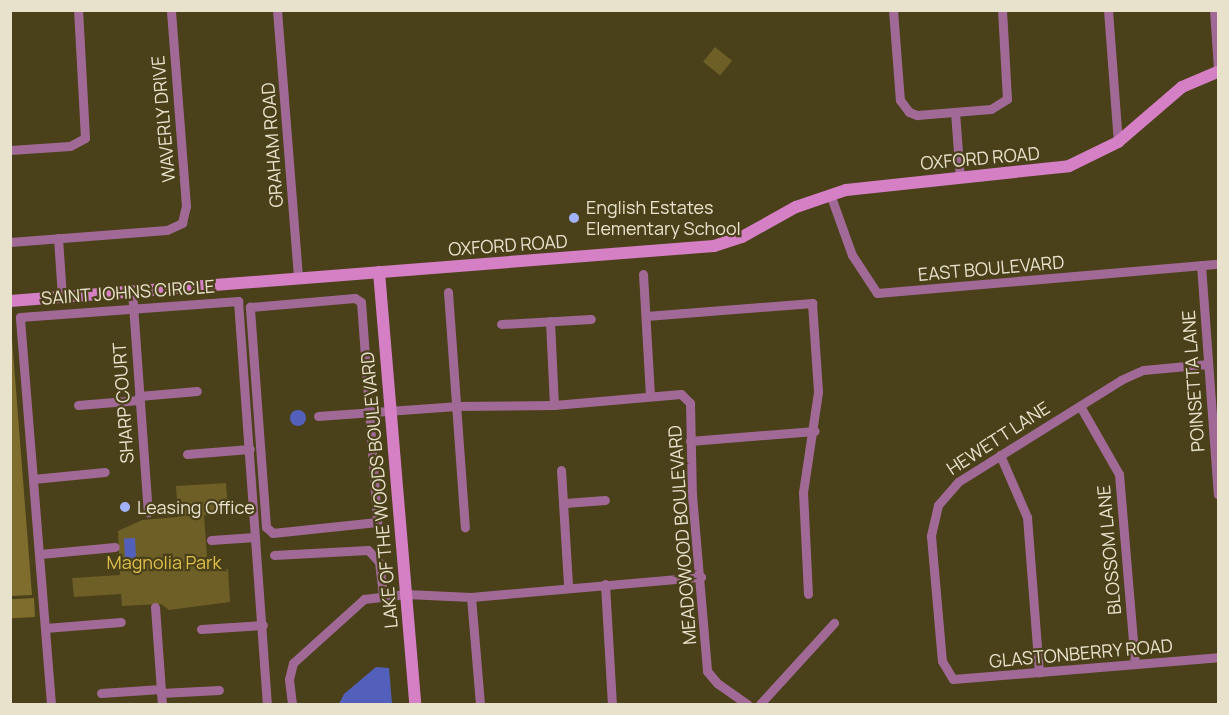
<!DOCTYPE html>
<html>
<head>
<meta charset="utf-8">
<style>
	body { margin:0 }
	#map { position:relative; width:1229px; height:715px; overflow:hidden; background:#4a401a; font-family:Manrope,sans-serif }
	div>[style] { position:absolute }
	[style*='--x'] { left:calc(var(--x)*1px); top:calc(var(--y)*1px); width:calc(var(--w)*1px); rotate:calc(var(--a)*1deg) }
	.green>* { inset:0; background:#6e5f27; transform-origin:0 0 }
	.forest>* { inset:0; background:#7e6d2d; transform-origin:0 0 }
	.water>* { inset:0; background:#5360bb; transform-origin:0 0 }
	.round { border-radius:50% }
	.street>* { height:9px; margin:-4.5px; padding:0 4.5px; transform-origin:4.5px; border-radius:4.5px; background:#a16a96 }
	.secondary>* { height:12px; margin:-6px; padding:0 6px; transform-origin:6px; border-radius:6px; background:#d57fc5 }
	.dots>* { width:16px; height:16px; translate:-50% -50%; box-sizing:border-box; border:3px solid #4a401a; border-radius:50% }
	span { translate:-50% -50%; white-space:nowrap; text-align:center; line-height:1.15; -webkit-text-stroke:4.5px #4a401a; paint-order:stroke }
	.street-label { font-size:18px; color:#e8e2cd }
	.poi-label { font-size:18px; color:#e8e2cd }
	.left { translate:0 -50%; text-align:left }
	.park-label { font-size:18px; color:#dec04b }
	.frame { position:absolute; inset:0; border:12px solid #e8e2cd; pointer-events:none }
</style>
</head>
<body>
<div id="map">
	<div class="green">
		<div style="left:715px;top:47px;width:22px;height:19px;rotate:39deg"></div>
		<div style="clip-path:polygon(226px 483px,228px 513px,204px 515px,208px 570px,228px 569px,230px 602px,169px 610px,161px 604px,122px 606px,121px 594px,74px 597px,72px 578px,120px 575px,118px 531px,142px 520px,178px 517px,176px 486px)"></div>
	</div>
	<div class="forest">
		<div style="clip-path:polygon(10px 313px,32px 595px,11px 596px,10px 596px)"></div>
		<div style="left:34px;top:598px;width:19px;height:23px;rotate:87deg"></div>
	</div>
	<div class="water">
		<div class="round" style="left:290px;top:410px;width:16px;height:16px"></div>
		<div style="left:135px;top:538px;width:20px;height:11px;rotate:87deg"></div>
		<div style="clip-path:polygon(376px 667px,389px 668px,392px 704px,339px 704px,344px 694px)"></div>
	</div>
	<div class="street">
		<div style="--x:277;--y:10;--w:269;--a:85.5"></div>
		<div style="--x:893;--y:10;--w:90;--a:85.6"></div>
		<div style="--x:900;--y:100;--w:15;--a:53"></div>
		<div style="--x:909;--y:112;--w:9;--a:21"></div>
		<div style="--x:917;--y:115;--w:74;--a:-4.6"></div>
		<div style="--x:991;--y:109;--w:19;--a:-32"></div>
		<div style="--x:1007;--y:99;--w:89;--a:-93.2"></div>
		<div style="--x:1108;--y:10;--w:132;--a:85.7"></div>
		<div style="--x:1214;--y:10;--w:59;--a:86.1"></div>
		<div style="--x:955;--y:112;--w:66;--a:85.7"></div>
		<div style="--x:10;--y:150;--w:60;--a:-3.8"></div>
		<div style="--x:70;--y:146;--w:17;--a:-28"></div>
		<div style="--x:85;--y:138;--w:128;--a:-93.1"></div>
		<div style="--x:830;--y:194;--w:65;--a:70.2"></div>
		<div style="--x:852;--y:255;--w:45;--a:56.7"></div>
		<div style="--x:877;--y:293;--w:342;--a:-4.9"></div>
		<div style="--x:58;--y:238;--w:58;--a:86.1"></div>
		<div style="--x:10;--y:242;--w:157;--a:-4.4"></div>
		<div style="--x:167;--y:230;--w:17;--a:-25"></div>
		<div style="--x:182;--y:223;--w:17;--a:-77"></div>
		<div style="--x:186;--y:206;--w:197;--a:-94.4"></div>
		<div style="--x:1201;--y:265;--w:230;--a:85.8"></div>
		<div style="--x:643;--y:274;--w:122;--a:86.7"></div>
		<div style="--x:132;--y:291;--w:222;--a:85.9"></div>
		<div style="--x:448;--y:292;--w:236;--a:85.9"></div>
		<div style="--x:355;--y:298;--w:7;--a:34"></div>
		<div style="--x:361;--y:302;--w:221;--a:85.8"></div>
		<div style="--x:377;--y:522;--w:105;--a:174"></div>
		<div style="--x:273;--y:533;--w:9;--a:-139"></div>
		<div style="--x:266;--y:527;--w:221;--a:-94.2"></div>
		<div style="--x:250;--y:307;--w:105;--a:-4.9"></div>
		<div style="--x:646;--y:316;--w:167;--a:-4.5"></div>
		<div style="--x:812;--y:303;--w:89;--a:86.1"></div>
		<div style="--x:818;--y:392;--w:101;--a:98.5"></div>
		<div style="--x:803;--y:492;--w:102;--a:87.2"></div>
		<div style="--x:550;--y:321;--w:84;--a:87.3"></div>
		<div style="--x:501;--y:324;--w:90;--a:-3.2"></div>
		<div style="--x:1208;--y:364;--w:65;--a:174.7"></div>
		<div style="--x:1143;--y:370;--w:24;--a:156"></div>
		<div style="--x:1121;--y:380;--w:192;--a:148"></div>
		<div style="--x:958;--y:482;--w:30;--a:131"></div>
		<div style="--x:938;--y:505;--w:32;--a:103"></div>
		<div style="--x:931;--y:536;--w:125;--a:85"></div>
		<div style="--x:942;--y:661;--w:21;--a:59"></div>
		<div style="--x:953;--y:679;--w:266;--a:-4.7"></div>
		<div style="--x:139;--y:396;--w:58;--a:-4.9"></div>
		<div style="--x:78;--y:405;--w:61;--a:-4.7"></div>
		<div style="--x:1080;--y:406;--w:78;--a:60.2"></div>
		<div style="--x:1119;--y:474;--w:191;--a:85.2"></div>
		<div style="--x:318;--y:416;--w:138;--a:-4.1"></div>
		<div style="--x:456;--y:406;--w:98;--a:-0.6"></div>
		<div style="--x:554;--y:405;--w:127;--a:-5"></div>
		<div style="--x:681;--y:394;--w:13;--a:45"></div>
		<div style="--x:690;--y:403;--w:92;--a:88.8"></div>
		<div style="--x:692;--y:495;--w:177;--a:85.1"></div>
		<div style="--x:707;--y:671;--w:16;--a:50"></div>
		<div style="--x:717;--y:683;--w:37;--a:35"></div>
		<div style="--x:690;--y:441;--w:125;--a:-4.6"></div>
		<div style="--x:187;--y:454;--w:63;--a:-4.5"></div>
		<div style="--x:1000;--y:455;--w:68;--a:66.5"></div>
		<div style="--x:1027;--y:517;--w:156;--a:85.6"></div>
		<div style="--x:561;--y:470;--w:116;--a:86.5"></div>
		<div style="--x:33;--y:479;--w:72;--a:-5.6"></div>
		<div style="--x:565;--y:503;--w:40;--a:-4.3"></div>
		<div style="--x:211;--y:540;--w:44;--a:-3.9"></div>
		<div style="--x:40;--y:554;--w:75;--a:-5.3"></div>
		<div style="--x:274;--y:555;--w:94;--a:-3"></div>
		<div style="--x:368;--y:550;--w:16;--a:47"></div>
		<div style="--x:379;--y:562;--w:32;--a:83"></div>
		<div style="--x:605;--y:584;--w:120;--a:86.7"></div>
		<div style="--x:471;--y:597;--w:107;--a:85.2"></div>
		<div style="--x:155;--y:607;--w:97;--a:85.9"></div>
		<div style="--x:45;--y:628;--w:76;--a:-4.5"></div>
		<div style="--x:201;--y:629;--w:62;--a:-3.7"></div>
		<div style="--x:101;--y:693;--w:60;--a:-3.8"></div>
		<div style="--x:161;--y:693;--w:58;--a:-3"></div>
		<div style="--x:51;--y:704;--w:388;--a:-94.6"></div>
		<div style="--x:20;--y:317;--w:219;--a:-4.2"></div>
		<div style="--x:238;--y:301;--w:404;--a:85.9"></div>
		<div style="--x:292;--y:704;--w:25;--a:-97"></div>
		<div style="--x:289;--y:679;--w:16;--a:-76"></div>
		<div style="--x:293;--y:663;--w:96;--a:-42"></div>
		<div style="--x:364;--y:599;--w:42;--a:-6.8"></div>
		<div style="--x:406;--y:594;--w:65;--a:2.6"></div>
		<div style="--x:471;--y:597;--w:231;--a:-5"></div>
		<div style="--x:760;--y:704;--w:110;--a:-47.6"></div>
	</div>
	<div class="secondary">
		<div style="--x:379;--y:272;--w:433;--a:85.2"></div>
		<div style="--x:10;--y:301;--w:706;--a:-4.47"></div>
		<div style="--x:714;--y:246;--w:29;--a:-18"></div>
		<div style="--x:742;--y:237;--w:62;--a:-29.1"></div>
		<div style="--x:796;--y:207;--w:53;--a:-18.8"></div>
		<div style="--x:846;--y:190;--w:224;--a:-6.1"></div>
		<div style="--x:1069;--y:166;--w:55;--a:-26.1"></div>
		<div style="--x:1118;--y:142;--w:84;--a:-40.7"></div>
		<div style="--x:1182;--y:87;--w:39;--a:-23"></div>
	</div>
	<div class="dots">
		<div style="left:574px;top:218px;background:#a2b2fd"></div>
		<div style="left:125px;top:507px;background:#a2b2fd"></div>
	</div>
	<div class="street-label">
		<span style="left:163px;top:119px;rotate:-95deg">WAVERLY DRIVE</span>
		<span style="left:272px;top:145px;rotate:-94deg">GRAHAM ROAD</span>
		<span style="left:980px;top:158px;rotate:-5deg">OXFORD ROAD</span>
		<span style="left:508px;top:245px;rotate:-4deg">OXFORD ROAD</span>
		<span style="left:991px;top:268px;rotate:-5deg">EAST BOULEVARD</span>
		<span style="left:128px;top:292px;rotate:-4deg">SAINT JOHNS CIRCLE</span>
		<span style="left:1193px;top:381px;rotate:-94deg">POINSETTA LANE</span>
		<span style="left:123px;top:403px;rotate:-94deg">SHARP COURT</span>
		<span style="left:998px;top:438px;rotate:-33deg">HEWETT LANE</span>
		<span style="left:379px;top:490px;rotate:-95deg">LAKE OF THE WOODS BOULEVARD</span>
		<span style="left:682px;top:535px;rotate:-94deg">MEADOWOOD BOULEVARD</span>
		<span style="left:1109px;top:550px;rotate:-95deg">BLOSSOM LANE</span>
		<span style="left:1081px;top:653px;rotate:-5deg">GLASTONBERRY ROAD</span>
	</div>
	<div class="poi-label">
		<span class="left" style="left:586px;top:218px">English Estates<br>Elementary School</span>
		<span class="left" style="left:137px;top:507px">Leasing Office</span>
	</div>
	<div class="park-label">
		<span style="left:164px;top:562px">Magnolia Park</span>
	</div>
	<div class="frame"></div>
</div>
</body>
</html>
